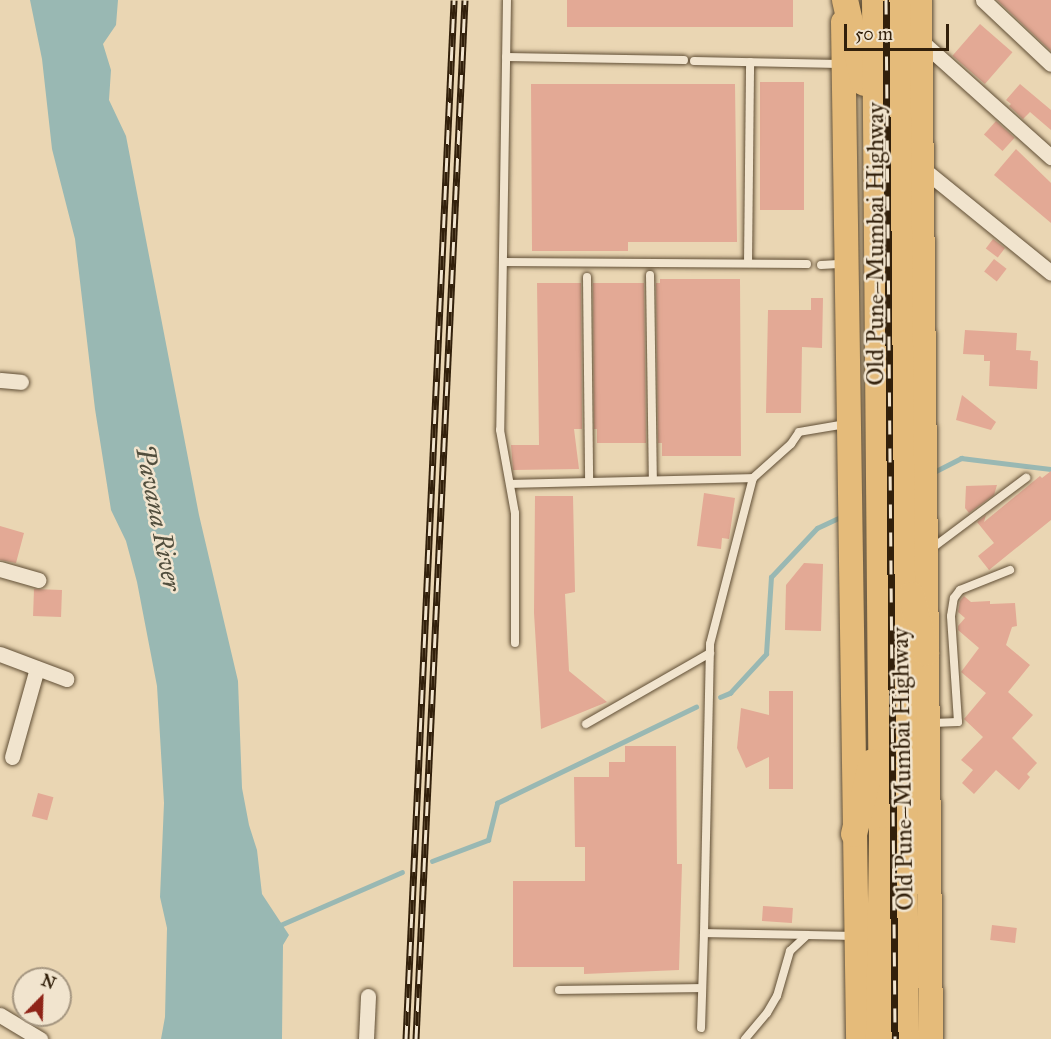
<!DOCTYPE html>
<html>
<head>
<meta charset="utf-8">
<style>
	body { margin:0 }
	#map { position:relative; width:1051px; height:1039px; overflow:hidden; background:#ead6b3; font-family:"IM FELL Great Primer",serif }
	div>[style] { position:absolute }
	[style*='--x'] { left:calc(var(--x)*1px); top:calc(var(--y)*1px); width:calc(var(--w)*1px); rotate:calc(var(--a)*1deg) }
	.water>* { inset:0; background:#99b8b3 }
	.stream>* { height:4.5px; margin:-2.25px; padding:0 2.25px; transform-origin:2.25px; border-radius:2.25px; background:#99b8b3 }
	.building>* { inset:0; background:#e3a995; transform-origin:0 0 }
	.roads { filter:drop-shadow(0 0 2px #604e35) drop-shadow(0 0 2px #604e35) }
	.service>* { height:8px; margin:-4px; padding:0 4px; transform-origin:4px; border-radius:4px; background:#f1e4ce }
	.minor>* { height:15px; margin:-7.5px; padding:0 7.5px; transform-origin:7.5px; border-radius:7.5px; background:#f1e4ce }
	.primary>* { height:24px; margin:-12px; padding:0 12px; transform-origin:12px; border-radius:12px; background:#e5bb7a }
	.trunk>* { height:26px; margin:-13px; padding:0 13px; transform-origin:13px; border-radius:13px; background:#e5bb7a }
	.rail>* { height:7px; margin-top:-3.5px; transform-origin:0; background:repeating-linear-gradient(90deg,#f1e4ce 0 14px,#32200b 0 28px); box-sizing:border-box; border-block:2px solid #32200b }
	span { translate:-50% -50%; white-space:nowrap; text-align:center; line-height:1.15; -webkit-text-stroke:5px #f1e4ce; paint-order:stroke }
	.street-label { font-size:24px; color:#32200b }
	.water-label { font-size:26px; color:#514e3d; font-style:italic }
	.north { position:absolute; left:12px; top:967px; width:60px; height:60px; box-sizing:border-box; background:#f1e4ce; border:2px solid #a59680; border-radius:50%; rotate:23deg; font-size:16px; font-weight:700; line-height:24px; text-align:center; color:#32200b }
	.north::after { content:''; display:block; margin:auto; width:21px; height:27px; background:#8f2418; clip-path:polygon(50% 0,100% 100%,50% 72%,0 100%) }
	.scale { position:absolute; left:844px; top:24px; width:105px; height:27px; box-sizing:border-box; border:3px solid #32200b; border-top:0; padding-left:8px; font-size:18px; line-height:21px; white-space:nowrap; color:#32200b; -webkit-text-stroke:4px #f1e4ce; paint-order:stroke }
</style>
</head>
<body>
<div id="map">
	<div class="water">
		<div style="clip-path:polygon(30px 0,118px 0,116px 25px,103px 44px,111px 70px,109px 100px,126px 136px,199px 515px,238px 681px,242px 788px,249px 825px,257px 850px,262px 894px,289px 935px,283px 945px,282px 1039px,161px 1039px,165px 1017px,167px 928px,160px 897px,164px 803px,157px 686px,137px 582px,126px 541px,111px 510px,95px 409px,75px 239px,52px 149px,42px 59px)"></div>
	</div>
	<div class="stream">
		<div style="--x:932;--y:473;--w:33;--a:-27"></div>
		<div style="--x:961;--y:458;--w:91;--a:7"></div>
		<div style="--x:720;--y:697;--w:11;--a:-22"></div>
		<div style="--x:730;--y:693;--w:53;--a:-47.3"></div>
		<div style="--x:766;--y:654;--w:77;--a:-86.3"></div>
		<div style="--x:771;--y:577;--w:67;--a:-46.8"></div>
		<div style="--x:817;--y:528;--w:29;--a:-25"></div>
		<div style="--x:432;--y:861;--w:60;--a:-20.6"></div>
		<div style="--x:488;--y:840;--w:38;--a:-76"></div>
		<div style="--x:497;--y:803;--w:221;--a:-25.8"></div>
		<div style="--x:278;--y:926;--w:135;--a:-23.5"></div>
	</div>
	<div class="building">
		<div style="left:567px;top:0;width:226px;height:27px"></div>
		<div style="clip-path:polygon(997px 0,1051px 0,1051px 51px)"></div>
		<div style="left:980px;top:24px;width:43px;height:42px;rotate:41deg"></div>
		<div style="left:760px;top:82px;width:44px;height:128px"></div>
		<div style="clip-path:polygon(531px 84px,735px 84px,737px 242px,628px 242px,628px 251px,532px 251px)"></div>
		<div style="clip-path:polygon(1020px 84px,1051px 110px,1051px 130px,1030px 112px,1023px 119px,1009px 106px,1011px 104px,1006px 100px)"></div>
		<div style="left:996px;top:121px;width:25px;height:18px;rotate:42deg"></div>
		<div style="clip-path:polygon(1016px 149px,1051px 183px,1051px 223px,994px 175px)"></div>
		<div style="left:993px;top:239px;width:15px;height:12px;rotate:37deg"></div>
		<div style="left:994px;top:259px;width:16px;height:16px;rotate:38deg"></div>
		<div style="clip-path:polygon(660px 279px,740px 279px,741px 456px,662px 456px,662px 443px,658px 443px,656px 283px,660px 283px)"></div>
		<div style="clip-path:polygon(537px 283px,581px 283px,582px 429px,574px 429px,579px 469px,513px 470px,511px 445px,539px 445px)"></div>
		<div style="clip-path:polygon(593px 283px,644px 283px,646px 443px,597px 443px,597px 429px,594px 429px)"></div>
		<div style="clip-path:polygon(811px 298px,823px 298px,822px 348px,802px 347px,801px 413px,766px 413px,768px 310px,811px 310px)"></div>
		<div style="clip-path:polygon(965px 330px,1017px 333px,1016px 350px,1031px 351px,1030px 360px,1038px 361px,1037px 389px,989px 386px,990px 361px,984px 361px,984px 355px,963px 354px)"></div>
		<div style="clip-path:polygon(962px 395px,996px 422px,991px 430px,956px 420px)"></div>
		<div style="clip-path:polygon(1051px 471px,1051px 520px,989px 570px,978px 556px,994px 543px,977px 522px,986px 515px,984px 522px,1040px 476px,1042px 478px)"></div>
		<div style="clip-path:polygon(997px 485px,994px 495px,969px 513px,965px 508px,966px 486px)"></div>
		<div style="clip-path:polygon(704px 493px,735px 498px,729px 539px,722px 538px,721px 549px,697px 546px)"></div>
		<div style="clip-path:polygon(535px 496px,573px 496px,575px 592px,565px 594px,569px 671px,607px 702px,541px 729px,534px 613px)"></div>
		<div style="clip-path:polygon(0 526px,24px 533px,16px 563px,0 560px)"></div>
		<div style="clip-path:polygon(804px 563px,823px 564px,821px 631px,785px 630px,786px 585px)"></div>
		<div style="left:34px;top:589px;width:28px;height:27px;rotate:2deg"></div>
		<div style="clip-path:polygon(964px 596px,971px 602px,990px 601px,990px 604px,1015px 603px,1017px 626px,1012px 627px,1006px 645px,1030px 665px,1008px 692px,1033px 715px,1012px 738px,1037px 763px,1027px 774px,1030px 777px,1019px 790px,996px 770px,974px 794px,962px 783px,973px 770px,961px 760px,983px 737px,964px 719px,986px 693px,961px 672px,979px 648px,958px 630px,958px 626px,965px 618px,958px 612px,960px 601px)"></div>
		<div style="clip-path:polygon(769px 691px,793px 691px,793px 789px,769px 789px,769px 757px,746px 768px,737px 748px,741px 708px,769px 715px)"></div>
		<div style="clip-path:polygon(625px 746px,676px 746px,677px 864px,682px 864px,679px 970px,584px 974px,584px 967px,513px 967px,513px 881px,585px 881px,585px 847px,575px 847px,574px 777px,609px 777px,609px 762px,625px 762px)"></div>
		<div style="left:38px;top:793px;width:16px;height:24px;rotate:15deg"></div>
		<div style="left:763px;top:906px;width:30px;height:15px;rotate:4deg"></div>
		<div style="left:992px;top:925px;width:25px;height:15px;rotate:7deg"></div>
	</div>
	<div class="roads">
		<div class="service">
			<div style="--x:507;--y:0;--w:430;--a:90.9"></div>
			<div style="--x:500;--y:430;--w:84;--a:79.8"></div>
			<div style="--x:515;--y:513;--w:130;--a:90"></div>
			<div style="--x:506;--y:57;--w:178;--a:1"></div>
			<div style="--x:694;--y:61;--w:145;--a:1.2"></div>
			<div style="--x:503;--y:262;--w:304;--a:0.4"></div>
			<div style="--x:748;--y:263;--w:201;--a:-89.4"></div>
			<div style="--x:821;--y:265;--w:22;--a:-3"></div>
			<div style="--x:650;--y:275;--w:205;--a:89.2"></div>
			<div style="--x:587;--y:277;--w:203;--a:89.4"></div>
			<div style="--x:511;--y:484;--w:242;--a:-1.4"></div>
			<div style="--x:931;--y:549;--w:119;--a:-36.8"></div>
			<div style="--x:932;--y:723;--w:26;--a:-2"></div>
			<div style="--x:958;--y:722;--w:106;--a:-93.8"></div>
			<div style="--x:951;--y:616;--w:18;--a:-81"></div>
			<div style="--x:954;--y:598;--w:10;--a:-53"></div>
			<div style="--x:960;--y:590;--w:54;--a:-21.8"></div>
			<div style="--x:586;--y:724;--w:143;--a:-29.8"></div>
			<div style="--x:807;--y:935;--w:103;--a:-178.9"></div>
			<div style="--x:704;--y:933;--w:289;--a:-88.8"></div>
			<div style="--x:710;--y:644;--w:171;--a:-75.5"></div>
			<div style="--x:753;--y:478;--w:51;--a:-41.8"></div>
			<div style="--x:791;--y:444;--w:14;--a:-56"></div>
			<div style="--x:799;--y:432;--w:48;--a:-9.7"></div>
			<div style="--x:559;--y:990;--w:143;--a:-0.8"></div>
			<div style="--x:701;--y:1028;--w:95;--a:-88.2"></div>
			<div style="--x:745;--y:1039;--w:34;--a:-50"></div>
			<div style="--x:767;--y:1013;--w:20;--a:-60"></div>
			<div style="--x:777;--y:996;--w:47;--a:-73.9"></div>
			<div style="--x:790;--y:951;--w:23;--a:-43"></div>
			<div style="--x:807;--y:935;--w:48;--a:1.2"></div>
		</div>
		<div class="minor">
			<div style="--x:983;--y:0;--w:93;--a:43.3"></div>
			<div style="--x:920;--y:40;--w:176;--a:41.8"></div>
			<div style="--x:922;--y:168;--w:166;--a:39.1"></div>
			<div style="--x:0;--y:380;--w:21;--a:5"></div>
			<div style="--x:0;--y:569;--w:40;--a:16"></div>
			<div style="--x:0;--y:654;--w:71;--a:20.7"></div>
			<div style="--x:12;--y:757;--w:92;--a:-74.3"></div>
			<div style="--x:0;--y:1015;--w:47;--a:31"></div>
			<div style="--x:366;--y:1039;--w:43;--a:-87.3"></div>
		</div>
		<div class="primary">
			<div style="--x:920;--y:0;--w:1039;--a:89.39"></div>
			<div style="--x:843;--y:22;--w:1017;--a:89.15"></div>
		</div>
		<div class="trunk">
			<div style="--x:845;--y:0;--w:85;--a:77.1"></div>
			<div style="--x:875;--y:0;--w:840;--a:89.52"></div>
			<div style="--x:882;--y:840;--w:199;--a:90.9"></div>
			<div style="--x:897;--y:0;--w:1039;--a:89.5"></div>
			<div style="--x:911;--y:595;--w:60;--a:75.5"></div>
			<div style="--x:854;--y:834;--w:74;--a:-76"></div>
		</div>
	</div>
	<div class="rail">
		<div style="--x:886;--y:0;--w:1039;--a:89.5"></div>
		<div style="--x:406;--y:1039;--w:1040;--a:-87.35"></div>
		<div style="--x:416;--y:1039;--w:1040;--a:-87.3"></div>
	</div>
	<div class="street-label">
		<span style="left:876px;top:244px;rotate:-90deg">Old Pune–Mumbai Highway</span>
		<span style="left:903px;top:769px;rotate:-91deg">Old Pune–Mumbai Highway</span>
	</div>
	<div class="water-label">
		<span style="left:158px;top:518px;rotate:79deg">Pavana River</span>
	</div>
	<div class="north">N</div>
	<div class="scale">50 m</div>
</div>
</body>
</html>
